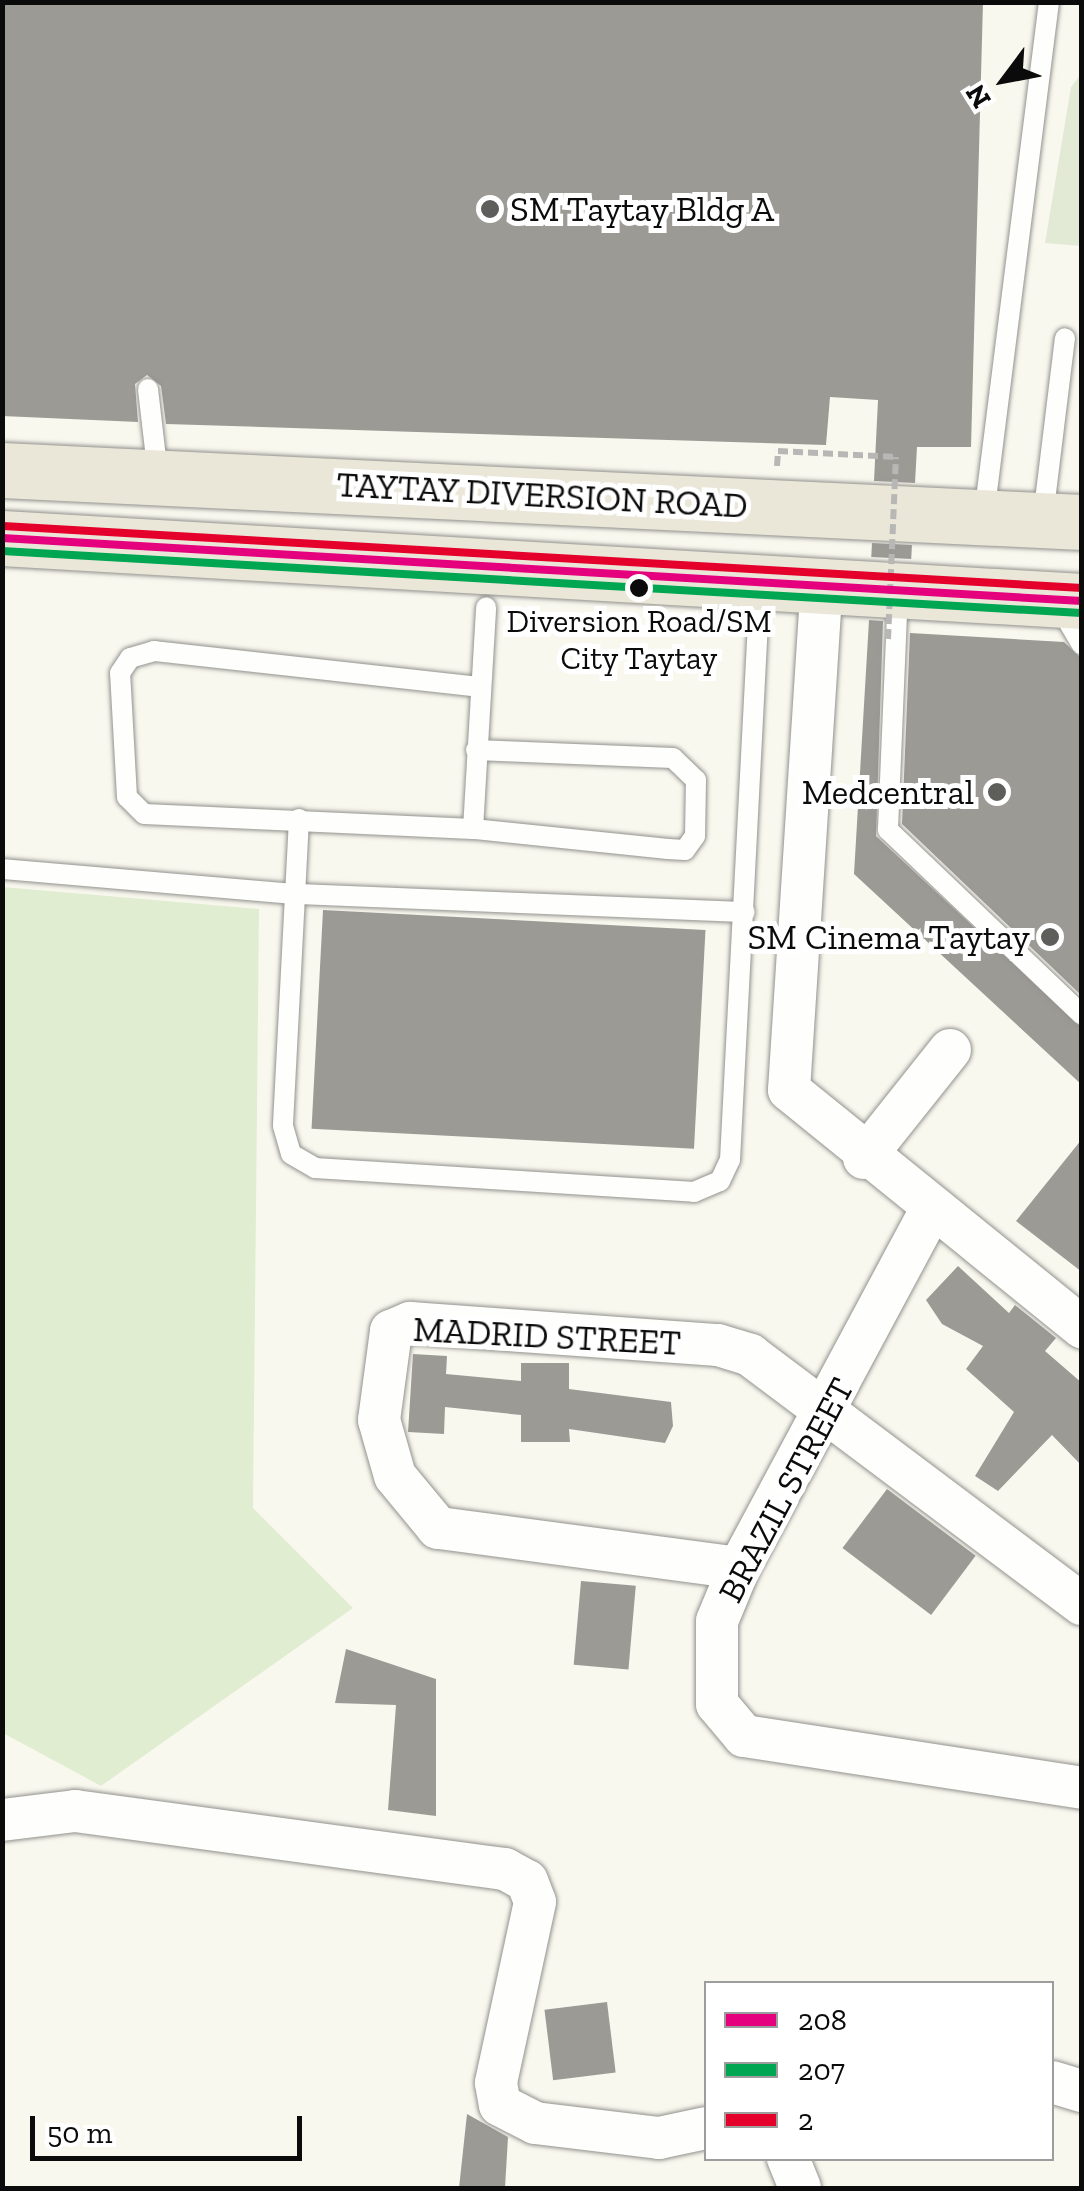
<!DOCTYPE html>
<html>
<head>
<meta charset="utf-8">
<style>
	body { margin:0 }
	#map { position:relative; width:1084px; height:2191px; overflow:hidden; background:#f9f8ef; font-family:"Zilla Slab",serif }
	div>[style] { position:absolute }
	[style*='--x'] { left:calc(var(--x)*1px); top:calc(var(--y)*1px); width:calc(var(--w)*1px); rotate:calc(var(--a)*1deg) }
	.green>* { inset:0; background:#e0edd1 }
	.cemetery>* { inset:0; background:#e2e9d5 }
	.building>* { inset:0; background:#9c9a95; transform-origin:0 0 }
	.path>* { height:6px; margin-top:-3px; transform-origin:0; background:repeating-linear-gradient(90deg,#b7b7b5 0 10px,transparent 0 15px) }
	.roads { filter:drop-shadow(0 0 2px #92928e) drop-shadow(0 0 2px #92928e) }
	.lane>* { height:20px; margin:-10px; padding:0 10px; transform-origin:10px; border-radius:10px; background:#fefefd }
	.street>* { height:42px; margin:-21px; padding:0 21px; transform-origin:21px; border-radius:21px; background:#fefefd }
	.primary>* { height:55px; margin:-27.5px; padding:0 27.5px; transform-origin:27.5px; border-radius:27.5px; background:#eae7d9 }
	.path-bridge>* { height:6px; margin-top:-3px; transform-origin:0; background:repeating-linear-gradient(90deg,#b7b7b5 0 10px,transparent 0 15px) }
	.bus-1>* { height:8px; margin:-4px; padding:0 4px; transform-origin:4px; border-radius:4px; background:#e5007d }
	.bus-2>* { height:8px; margin:-4px; padding:0 4px; transform-origin:4px; border-radius:4px; background:#00a651 }
	.bus-3>* { height:8px; margin:-4px; padding:0 4px; transform-origin:4px; border-radius:4px; background:#e4002b }
	.dots>* { width:28px; height:28px; translate:-50% -50%; box-sizing:border-box; border:5px solid #fff; border-radius:50% }
	span { translate:-50% -50%; white-space:nowrap; text-align:center; line-height:1.15; -webkit-text-stroke:10px #fff; paint-order:stroke }
	.bus-label { font-size:32px; color:#0b0b0b }
	.poi-label { font-size:35px; color:#0b0b0b }
	.left { translate:0 -50%; text-align:left }
	.right { translate:-100% -50%; text-align:right }
	.street-label { font-size:35px; color:#0b0b0b }
	.frame { position:absolute; inset:0; border:5px solid #0b0b0b; pointer-events:none }
	.legend { position:absolute; left:704px; top:1981px; width:350px; height:180px; box-sizing:border-box; background:#fff; border:2px solid #9d9d9d; margin:0; padding:12px 18px; list-style:none; font-size:30px; color:#0b0b0b }
	.legend li { display:flex; align-items:center; gap:20px; height:50px }
	.legend b { width:50px; border:2px solid #9d9d9d }
	.north { position:absolute; left:954px; top:30px; width:100px; height:100px; -webkit-text-stroke:8px #fff; paint-order:stroke; rotate:238deg; font-size:28px; font-weight:700; line-height:40px; text-align:center; color:#0b0b0b }
	.north::after { content:''; display:block; margin:auto; width:35px; height:45px; background:#0b0b0b; clip-path:polygon(50% 0,100% 100%,50% 72%,0 100%) }
	.scale { position:absolute; left:30px; top:2116px; width:272px; height:45px; box-sizing:border-box; border:5px solid #0b0b0b; border-top:0; padding-left:12px; font-size:30px; line-height:35px; white-space:nowrap; color:#0b0b0b; -webkit-text-stroke:8px #fff; paint-order:stroke }
</style>
</head>
<body>
<div id="map">
	<div class="green">
		<div style="clip-path:polygon(3px 887px,259px 909px,253px 1508px,353px 1608px,101px 1786px,3px 1733px)"></div>
	</div>
	<div class="cemetery">
		<div style="clip-path:polygon(1081px 74px,1081px 246px,1045px 243px,1071px 87px)"></div>
	</div>
	<div class="building">
		<div style="clip-path:polygon(2px 2px,983px 2px,971px 447px,917px 447px,915px 483px,874px 481px,878px 400px,830px 397px,826px 445px,166px 424px,161px 386px,147px 375px,135px 384px,138px 422px,2px 416px)"></div>
		<div style="left:872px;top:543px;width:40px;height:14px;rotate:3deg"></div>
		<div style="clip-path:polygon(869px 620px,883px 621px,876px 836px,1082px 1028px,1082px 1085px,854px 874px)"></div>
		<div style="clip-path:polygon(910px 633px,1064px 642px,1082px 659px,1082px 996px,902px 824px)"></div>
		<div style="left:323px;top:910px;width:383px;height:219px;rotate:3deg"></div>
		<div style="clip-path:polygon(1082px 1139px,1082px 1272px,1016px 1221px)"></div>
		<div style="clip-path:polygon(958px 1266px,1009px 1313px,1015px 1305px,1056px 1338px,1045px 1351px,1082px 1383px,1082px 1466px,1052px 1435px,998px 1491px,975px 1476px,1014px 1412px,966px 1369px,983px 1346px,942px 1324px,926px 1300px)"></div>
		<div style="clip-path:polygon(413px 1354px,447px 1356px,446px 1374px,521px 1381px,521px 1363px,569px 1363px,569px 1389px,671px 1402px,673px 1426px,665px 1443px,569px 1429px,570px 1442px,521px 1442px,521px 1415px,445px 1407px,444px 1434px,408px 1432px)"></div>
		<div style="left:887px;top:1489px;width:111px;height:74px;rotate:37deg"></div>
		<div style="left:581px;top:1581px;width:55px;height:84px;rotate:5deg"></div>
		<div style="clip-path:polygon(346px 1649px,436px 1679px,436px 1816px,388px 1810px,396px 1705px,335px 1703px)"></div>
		<div style="left:607px;top:2002px;width:71px;height:63px;rotate:83deg"></div>
		<div style="clip-path:polygon(467px 2114px,508px 2137px,505px 2188px,459px 2188px)"></div>
	</div>
	<div class="path">
		<div style="--x:777;--y:466;--w:15;--a:-86"></div>
		<div style="--x:778;--y:451;--w:118;--a:2.9"></div>
	</div>
	<div class="roads">
		<div class="lane">
			<div style="--x:148;--y:389;--w:88;--a:83.4"></div>
			<div style="--x:984;--y:515;--w:517;--a:-82.78"></div>
			<div style="--x:1043;--y:517;--w:180;--a:-83"></div>
			<div style="--x:898;--y:590;--w:240;--a:92.4"></div>
			<div style="--x:888;--y:830;--w:268;--a:43.6"></div>
			<div style="--x:1059;--y:606;--w:45;--a:59.5"></div>
			<div style="--x:476;--y:750;--w:197;--a:2.3"></div>
			<div style="--x:673;--y:758;--w:32;--a:44"></div>
			<div style="--x:696;--y:780;--w:56;--a:91"></div>
			<div style="--x:695;--y:836;--w:17;--a:126"></div>
			<div style="--x:685;--y:850;--w:17;--a:-177"></div>
			<div style="--x:668;--y:849;--w:196;--a:-174.1"></div>
			<div style="--x:473;--y:829;--w:329;--a:-177.4"></div>
			<div style="--x:144;--y:814;--w:24;--a:-135"></div>
			<div style="--x:127;--y:797;--w:124;--a:-93.2"></div>
			<div style="--x:120;--y:673;--w:18;--a:-56"></div>
			<div style="--x:130;--y:658;--w:25;--a:-16"></div>
			<div style="--x:154;--y:651;--w:326;--a:6.3"></div>
			<div style="--x:299;--y:819;--w:307;--a:93"></div>
			<div style="--x:283;--y:1126;--w:29;--a:74"></div>
			<div style="--x:291;--y:1154;--w:28;--a:30"></div>
			<div style="--x:315;--y:1168;--w:380;--a:3.6"></div>
			<div style="--x:694;--y:1192;--w:28;--a:-23"></div>
			<div style="--x:720;--y:1181;--w:23;--a:-65"></div>
			<div style="--x:730;--y:1160;--w:577;--a:-87.02"></div>
			<div style="--x:473;--y:829;--w:222;--a:-86.6"></div>
			<div style="--x:2;--y:869;--w:295;--a:4.9"></div>
			<div style="--x:296;--y:894;--w:449;--a:2.3"></div>
		</div>
		<div class="street">
			<div style="--x:822;--y:580;--w:511;--a:93.7"></div>
			<div style="--x:789;--y:1090;--w:377;--a:39"></div>
			<div style="--x:864;--y:1158;--w:138;--a:-51.5"></div>
			<div style="--x:932;--y:1208;--w:408;--a:118.2"></div>
			<div style="--x:739;--y:1568;--w:57;--a:112.5"></div>
			<div style="--x:717;--y:1621;--w:83;--a:90"></div>
			<div style="--x:717;--y:1704;--w:42;--a:49.8"></div>
			<div style="--x:744;--y:1736;--w:342;--a:8.7"></div>
			<div style="--x:739;--y:1568;--w:304;--a:-172.4"></div>
			<div style="--x:438;--y:1528;--w:67;--a:-129.6"></div>
			<div style="--x:395;--y:1476;--w:58;--a:-105.9"></div>
			<div style="--x:379;--y:1420;--w:90;--a:-82.3"></div>
			<div style="--x:391;--y:1331;--w:21;--a:-23"></div>
			<div style="--x:410;--y:1323;--w:309;--a:4.1"></div>
			<div style="--x:718;--y:1345;--w:34;--a:17"></div>
			<div style="--x:750;--y:1355;--w:415;--a:36.9"></div>
			<div style="--x:2;--y:1820;--w:74;--a:-7"></div>
			<div style="--x:75;--y:1811;--w:434;--a:7.7"></div>
			<div style="--x:505;--y:1869;--w:25;--a:29"></div>
			<div style="--x:527;--y:1881;--w:22;--a:69"></div>
			<div style="--x:535;--y:1902;--w:185;--a:102.2"></div>
			<div style="--x:496;--y:2083;--w:22;--a:80"></div>
			<div style="--x:500;--y:2105;--w:39;--a:27"></div>
			<div style="--x:535;--y:2123;--w:125;--a:6.9"></div>
			<div style="--x:659;--y:2138;--w:48;--a:-12"></div>
			<div style="--x:1052;--y:2082;--w:31;--a:17"></div>
			<div style="--x:788;--y:2158;--w:32;--a:68"></div>
		</div>
		<div class="primary">
			<div style="--x:2;--y:470;--w:1081;--a:2.76"></div>
			<div style="--x:2;--y:538;--w:1082;--a:3.34"></div>
		</div>
	</div>
	<div class="path-bridge">
		<div style="--x:888;--y:639;--w:182;--a:-87.5"></div>
	</div>
	<div class="bus-1">
		<div style="--x:2;--y:538;--w:1082;--a:3.34"></div>
	</div>
	<div class="bus-2">
		<div style="--x:2;--y:551;--w:1081;--a:3.29"></div>
	</div>
	<div class="bus-3">
		<div style="--x:3;--y:526;--w:1081;--a:3.29"></div>
	</div>
	<div class="dots">
		<div style="left:490px;top:209px;background:#5e5e5b"></div>
		<div style="left:639px;top:588px;background:#0b0b0b"></div>
		<div style="left:997px;top:792px;background:#5e5e5b"></div>
		<div style="left:1050px;top:937px;background:#5e5e5b"></div>
	</div>
	<div class="bus-label">
		<span style="left:639px;top:640px">Diversion Road/SM<br>City Taytay</span>
	</div>
	<div class="poi-label">
		<span class="left" style="left:510px;top:209px">SM Taytay Bldg A</span>
		<span class="right" style="left:974px;top:792px">Medcentral</span>
		<span class="right" style="left:1030px;top:937px">SM Cinema Taytay</span>
	</div>
	<div class="street-label">
		<span style="left:542px;top:495px;rotate:3deg">TAYTAY DIVERSION ROAD</span>
		<span style="left:547px;top:1336px;rotate:3deg">MADRID STREET</span>
		<span style="left:786px;top:1490px;rotate:-62deg">BRAZIL STREET</span>
	</div>
	<div class="frame"></div>
	<ul class="legend">
	<li><b style="height:12px;background:#e5007d"></b>208</li>
	<li><b style="height:12px;background:#00a651"></b>207</li>
	<li><b style="height:12px;background:#e4002b"></b>2</li>
	</ul>
	<div class="north">N</div>
	<div class="scale">50 m</div>
</div>
</body>
</html>
